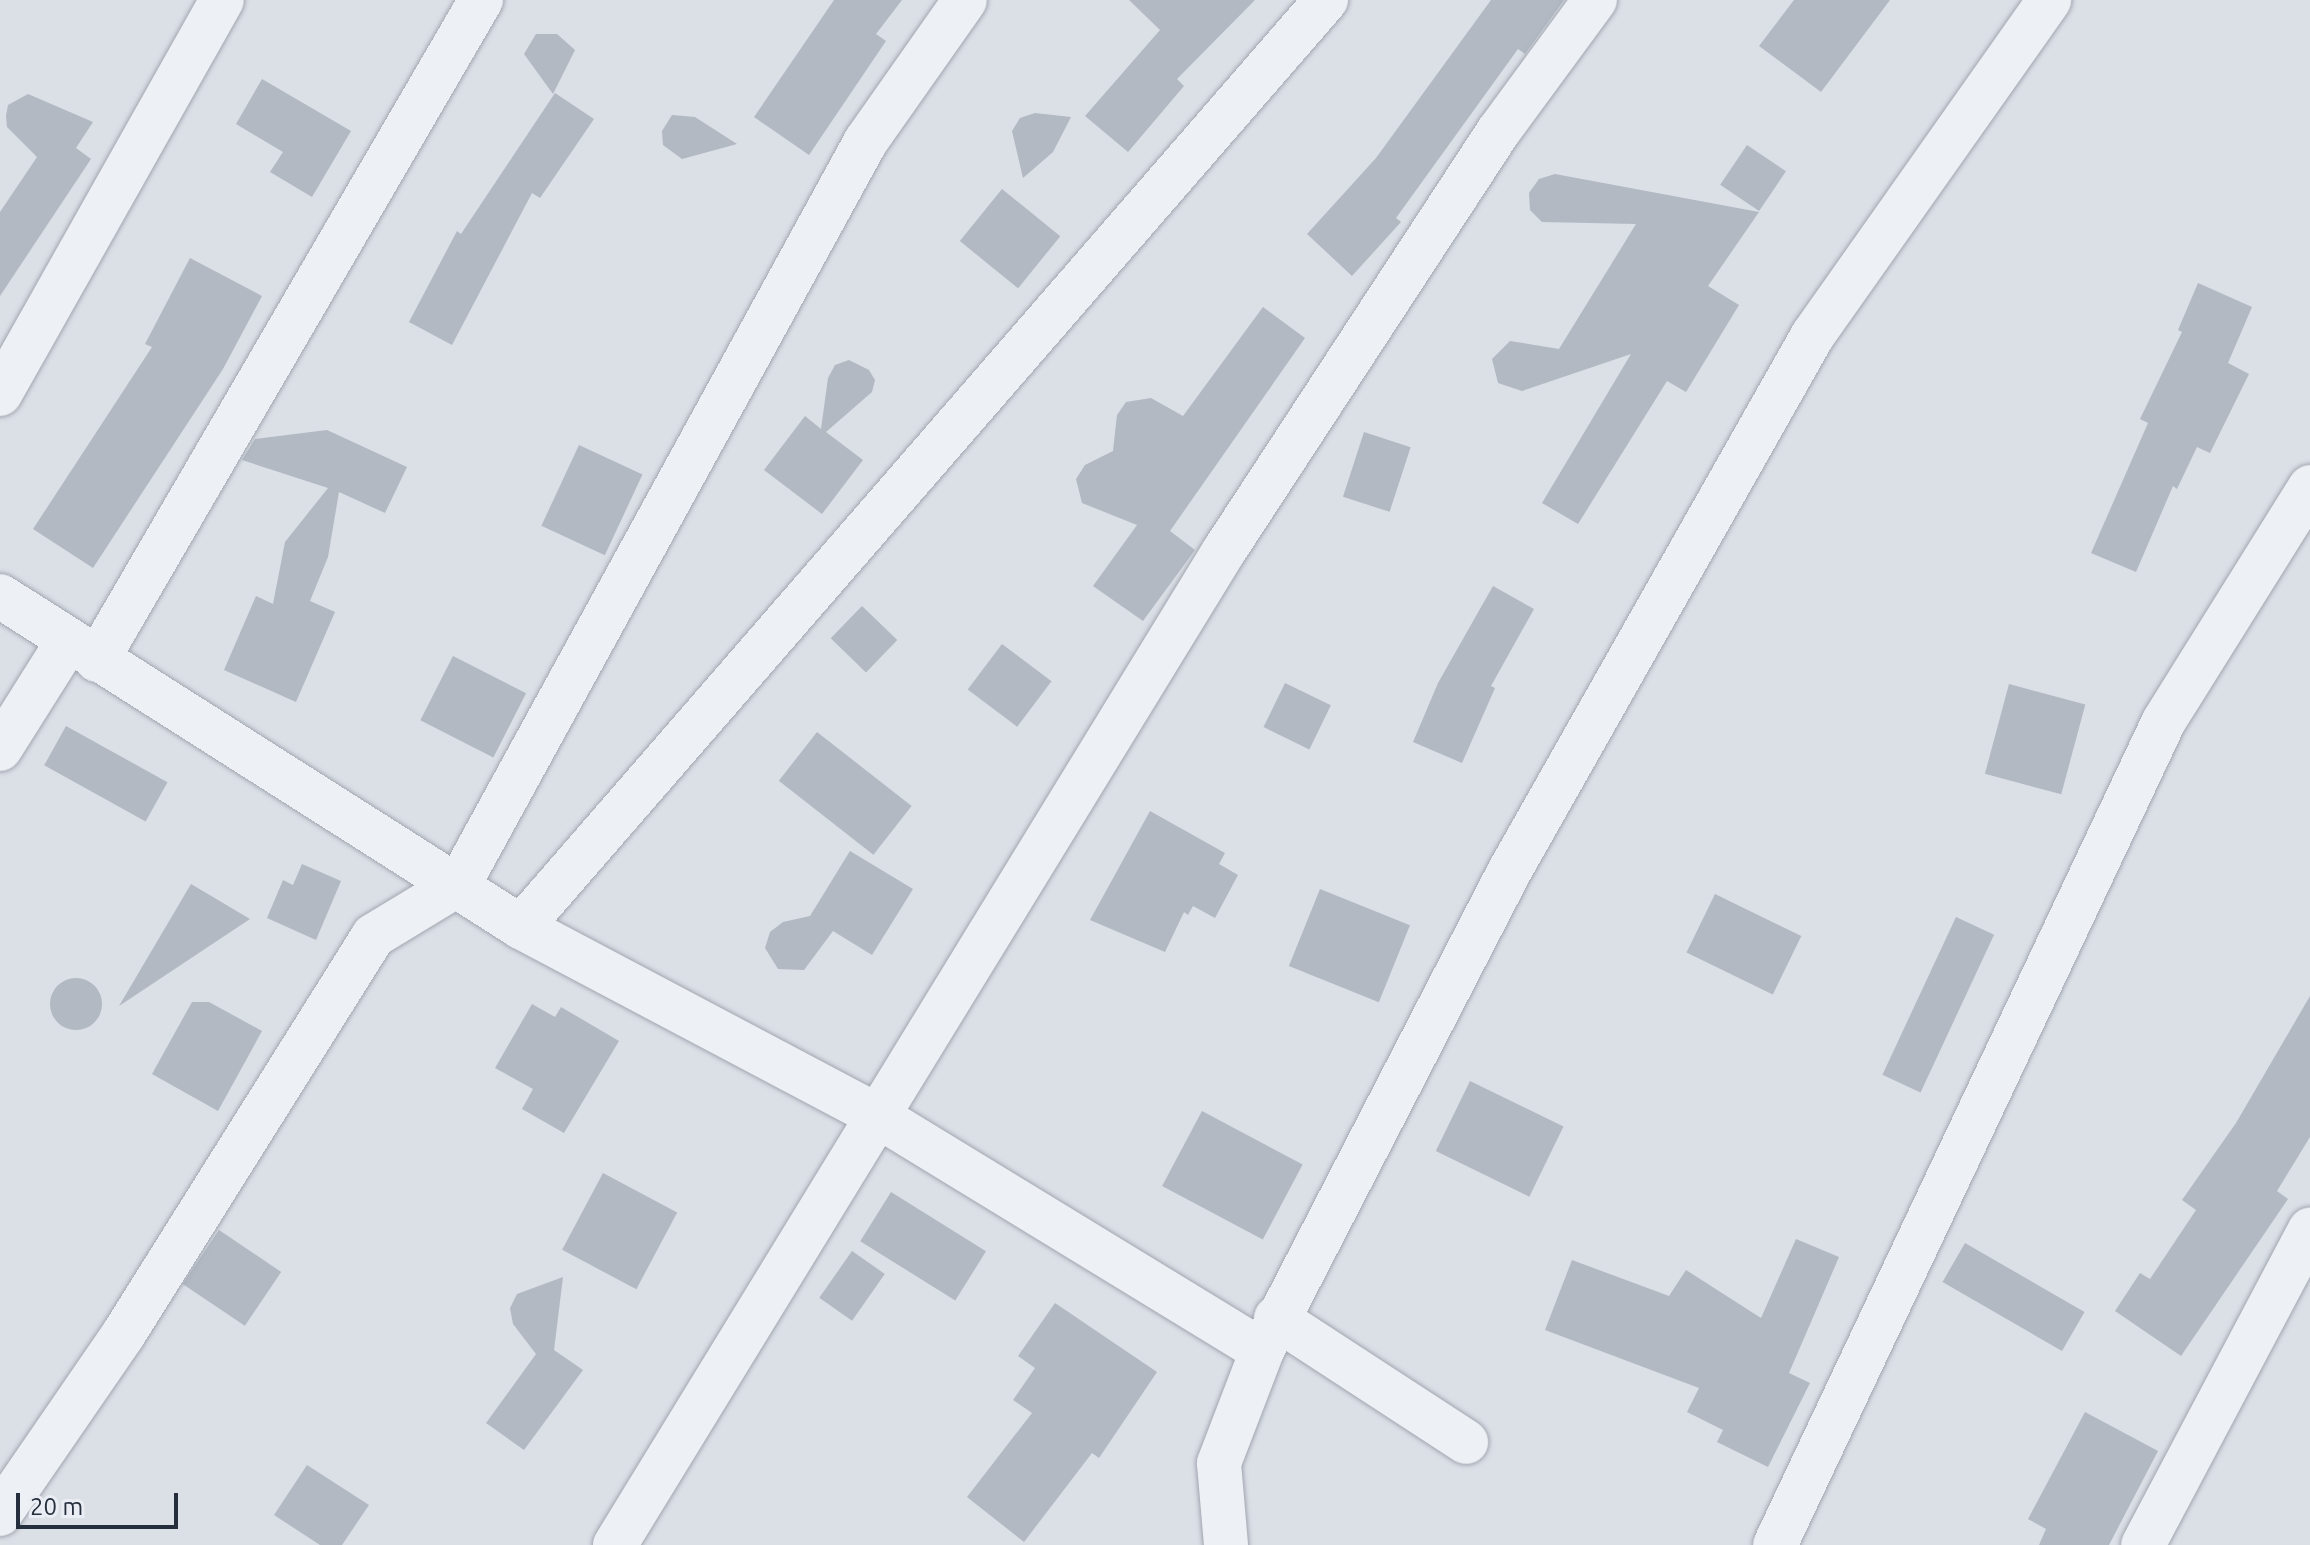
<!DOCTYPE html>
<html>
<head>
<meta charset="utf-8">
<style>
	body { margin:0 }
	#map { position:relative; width:2310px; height:1545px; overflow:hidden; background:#dbdfe6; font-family:Ubuntu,sans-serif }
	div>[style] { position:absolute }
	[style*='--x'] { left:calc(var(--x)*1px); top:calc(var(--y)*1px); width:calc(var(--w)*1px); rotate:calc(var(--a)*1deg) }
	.building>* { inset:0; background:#b2b9c3; transform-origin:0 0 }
	.round { border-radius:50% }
	.roads { filter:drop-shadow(0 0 2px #a1a6b0) drop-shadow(0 0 2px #a1a6b0) }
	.minor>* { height:44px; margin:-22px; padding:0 22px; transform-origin:22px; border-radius:22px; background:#edf0f4 }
	.tertiary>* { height:44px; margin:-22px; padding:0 22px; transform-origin:22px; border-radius:22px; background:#edf0f4 }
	span { translate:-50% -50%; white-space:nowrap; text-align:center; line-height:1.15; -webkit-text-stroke:6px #eaeef4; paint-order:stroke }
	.scale { position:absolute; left:16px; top:1493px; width:162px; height:36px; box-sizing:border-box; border:4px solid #252e3c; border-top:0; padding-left:10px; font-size:24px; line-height:28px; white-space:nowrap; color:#252e3c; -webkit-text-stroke:6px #eaeef4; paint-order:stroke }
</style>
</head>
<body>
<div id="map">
	<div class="building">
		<div style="clip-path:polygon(834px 0,902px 0,876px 34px,886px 41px,809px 155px,754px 117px)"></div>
		<div style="clip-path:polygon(1129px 0,1255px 0,1177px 79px,1184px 86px,1128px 152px,1085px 116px,1160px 30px)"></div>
		<div style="clip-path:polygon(1491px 0,1564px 0,1525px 54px,1518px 49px,1396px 218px,1401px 222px,1352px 276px,1307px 234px,1376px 158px)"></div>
		<div style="clip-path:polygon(1794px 0,1890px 0,1821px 92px,1759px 46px)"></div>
		<div style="clip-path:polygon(536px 34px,557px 34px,575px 50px,553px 94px,524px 54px)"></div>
		<div style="clip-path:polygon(262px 79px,351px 131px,312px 197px,270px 172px,283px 152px,236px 124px)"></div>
		<div style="clip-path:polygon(555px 93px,594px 119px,540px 198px,532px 193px,452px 345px,409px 322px,457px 231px,461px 234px)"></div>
		<div style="clip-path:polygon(28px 94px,93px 122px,76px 148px,91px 159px,0 296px,0 212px,37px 157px,7px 127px,6px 116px,8px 105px)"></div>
		<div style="clip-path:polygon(1035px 113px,1071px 117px,1053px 152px,1023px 178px,1012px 131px,1020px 118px)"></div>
		<div style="clip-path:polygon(672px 115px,695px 117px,737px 144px,682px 159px,663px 145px,662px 131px)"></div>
		<div style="left:1747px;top:145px;width:47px;height:48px;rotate:34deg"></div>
		<div style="clip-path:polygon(1555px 174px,1759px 212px,1708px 286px,1739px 305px,1686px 392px,1667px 381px,1578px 524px,1542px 503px,1631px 354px,1522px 391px,1498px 383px,1492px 359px,1510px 341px,1559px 349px,1636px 224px,1542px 222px,1530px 210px,1529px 193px,1539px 179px)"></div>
		<div style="left:1002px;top:189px;width:75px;height:67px;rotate:39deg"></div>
		<div style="clip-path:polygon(190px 258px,262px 296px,223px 369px,93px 568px,33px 529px,152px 347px,145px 344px)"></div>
		<div style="clip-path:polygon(2198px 283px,2252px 307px,2228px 363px,2249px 374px,2210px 453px,2197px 447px,2177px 489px,2173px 486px,2136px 572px,2091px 553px,2148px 423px,2140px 419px,2182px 332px,2178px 330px)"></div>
		<div style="clip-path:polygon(1263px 307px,1305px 338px,1170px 531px,1195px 550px,1143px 621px,1093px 586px,1137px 525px,1082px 503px,1076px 479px,1085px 465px,1113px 451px,1117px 415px,1126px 402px,1151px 398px,1183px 416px)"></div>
		<div style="clip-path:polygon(849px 360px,869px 370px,875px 380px,872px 392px,826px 432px,863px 460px,822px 514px,764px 470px,805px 416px,821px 429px,828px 378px,835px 365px)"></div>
		<div style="clip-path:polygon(327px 430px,407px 467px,385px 513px,339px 492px,328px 557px,310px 601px,335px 612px,296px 702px,224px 670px,256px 596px,273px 604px,285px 542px,328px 488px,242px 460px,255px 439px)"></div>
		<div style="left:1364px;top:432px;width:49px;height:68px;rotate:18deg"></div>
		<div style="left:579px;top:445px;width:70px;height:89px;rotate:25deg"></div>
		<div style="clip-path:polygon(1493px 586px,1534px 609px,1491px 686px,1495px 688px,1462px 763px,1413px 742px,1438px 683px)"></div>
		<div style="left:862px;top:606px;width:49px;height:45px;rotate:44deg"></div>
		<div style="left:1002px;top:644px;width:62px;height:57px;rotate:37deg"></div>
		<div style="left:453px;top:656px;width:82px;height:72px;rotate:27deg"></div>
		<div style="left:1285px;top:683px;width:51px;height:49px;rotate:26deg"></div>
		<div style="left:2009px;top:684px;width:79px;height:93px;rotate:15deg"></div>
		<div style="left:66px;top:726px;width:116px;height:45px;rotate:29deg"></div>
		<div style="left:817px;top:732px;width:120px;height:62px;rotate:38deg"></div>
		<div style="clip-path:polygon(1150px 811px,1225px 853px,1219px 864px,1238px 875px,1215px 918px,1193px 906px,1188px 915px,1184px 912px,1165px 952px,1090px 920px)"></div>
		<div style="clip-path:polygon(850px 851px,913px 889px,872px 955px,833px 931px,804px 970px,778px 969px,765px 948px,770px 932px,783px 922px,810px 916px)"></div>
		<div style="clip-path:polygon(302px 864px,341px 881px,316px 940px,267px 918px,283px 880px,293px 885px)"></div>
		<div style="clip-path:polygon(191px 884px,250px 919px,119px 1006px)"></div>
		<div style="left:1320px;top:889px;width:97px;height:83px;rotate:22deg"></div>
		<div style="left:1715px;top:894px;width:96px;height:65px;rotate:26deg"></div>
		<div style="left:1956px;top:917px;width:42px;height:174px;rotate:25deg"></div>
		<div class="round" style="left:50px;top:978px;width:52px;height:52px"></div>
		<div style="clip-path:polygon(2310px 996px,2310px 1137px,2277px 1191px,2288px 1199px,2181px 1356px,2115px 1311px,2140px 1273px,2150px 1279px,2196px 1210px,2182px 1200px,2236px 1123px)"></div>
		<div style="clip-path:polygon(192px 1002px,209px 1002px,262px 1031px,218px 1111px,152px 1074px)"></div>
		<div style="clip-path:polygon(532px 1004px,555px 1017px,561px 1007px,619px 1041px,564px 1133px,522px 1109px,533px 1089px,495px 1068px)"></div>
		<div style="left:1470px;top:1081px;width:104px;height:78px;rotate:26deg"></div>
		<div style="left:1202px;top:1111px;width:114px;height:85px;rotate:28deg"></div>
		<div style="left:603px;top:1173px;width:84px;height:87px;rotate:28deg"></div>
		<div style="left:891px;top:1192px;width:112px;height:58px;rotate:32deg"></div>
		<div style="left:219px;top:1230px;width:75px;height:65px;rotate:34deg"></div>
		<div style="clip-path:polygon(1796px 1239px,1839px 1257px,1789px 1373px,1810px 1383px,1768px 1467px,1717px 1442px,1723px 1430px,1687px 1412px,1699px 1388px,1545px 1330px,1572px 1260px,1669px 1296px,1686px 1270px,1761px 1318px)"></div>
		<div style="left:1965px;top:1243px;width:138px;height:45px;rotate:30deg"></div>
		<div style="left:852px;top:1251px;width:40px;height:57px;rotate:35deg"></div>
		<div style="clip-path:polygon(563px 1277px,554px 1350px,583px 1370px,524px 1450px,486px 1423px,536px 1354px,513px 1324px,510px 1308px,517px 1294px)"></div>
		<div style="clip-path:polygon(1055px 1303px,1157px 1372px,1099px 1458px,1092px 1453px,1024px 1542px,967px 1497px,1032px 1413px,1013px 1400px,1035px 1368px,1018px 1356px)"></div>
		<div style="clip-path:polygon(2085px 1412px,2158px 1451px,2109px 1545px,2039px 1545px,2046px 1529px,2028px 1519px)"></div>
		<div style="clip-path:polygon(307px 1465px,369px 1505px,342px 1545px,320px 1545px,274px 1515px)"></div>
	</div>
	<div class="roads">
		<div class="minor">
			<div style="--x:0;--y:394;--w:452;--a:-60.6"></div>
			<div style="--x:0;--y:596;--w:617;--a:32.43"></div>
			<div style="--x:521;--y:927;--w:402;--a:27.9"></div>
			<div style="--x:876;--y:1115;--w:452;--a:31.4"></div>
			<div style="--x:97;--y:660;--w:764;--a:-59.81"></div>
			<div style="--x:0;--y:749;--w:128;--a:-57.8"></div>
			<div style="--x:521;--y:927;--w:1228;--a:-49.03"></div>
			<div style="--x:1276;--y:1318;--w:227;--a:33.1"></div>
			<div style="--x:0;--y:1514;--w:217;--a:-55.5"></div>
			<div style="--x:123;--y:1335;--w:471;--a:-57.9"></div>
			<div style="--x:373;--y:936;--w:100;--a:-31.2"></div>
			<div style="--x:459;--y:884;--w:847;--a:-61.29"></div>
			<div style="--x:866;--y:141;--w:172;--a:-54.9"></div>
			<div style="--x:615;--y:1545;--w:1166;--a:-58.51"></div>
			<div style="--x:1224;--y:551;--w:501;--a:-56.82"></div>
			<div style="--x:1498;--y:132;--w:164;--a:-53.7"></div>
			<div style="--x:1775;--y:1545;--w:911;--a:-64.73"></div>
			<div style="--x:2164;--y:721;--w:276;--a:-58"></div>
			<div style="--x:2143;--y:1545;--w:357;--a:-62.1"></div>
		</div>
		<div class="tertiary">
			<div style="--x:1226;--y:1545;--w:82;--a:-94.9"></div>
			<div style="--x:1219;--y:1463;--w:120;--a:-69"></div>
			<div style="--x:1262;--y:1351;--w:539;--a:-62.72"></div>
			<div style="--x:1509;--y:872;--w:617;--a:-60.49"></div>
			<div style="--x:1813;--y:335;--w:410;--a:-54.8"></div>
		</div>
	</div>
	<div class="scale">20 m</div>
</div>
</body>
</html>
